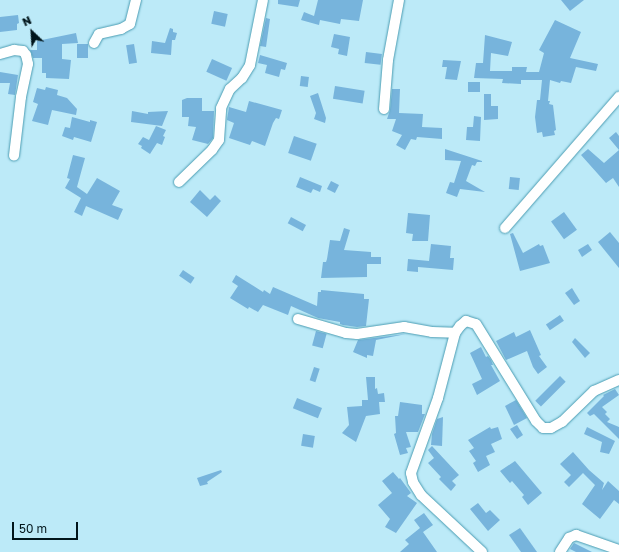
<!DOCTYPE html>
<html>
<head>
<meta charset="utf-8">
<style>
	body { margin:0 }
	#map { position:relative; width:619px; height:552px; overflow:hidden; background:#bceaf8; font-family:"Golos Text",sans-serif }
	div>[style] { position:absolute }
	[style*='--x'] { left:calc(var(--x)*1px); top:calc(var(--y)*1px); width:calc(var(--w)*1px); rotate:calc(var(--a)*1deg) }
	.building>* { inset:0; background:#77b4dc; transform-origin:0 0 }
	.roads { filter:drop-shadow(0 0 1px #4a9cb2) drop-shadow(0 0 1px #4a9cb2) }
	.minor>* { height:10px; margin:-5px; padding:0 5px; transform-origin:5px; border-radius:5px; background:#fff }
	span { translate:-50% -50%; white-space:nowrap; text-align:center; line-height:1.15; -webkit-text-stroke:3px #bceaf8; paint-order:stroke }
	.north { position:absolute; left:12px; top:12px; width:40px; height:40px; -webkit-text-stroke:3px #bceaf8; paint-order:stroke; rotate:335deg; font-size:11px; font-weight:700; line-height:16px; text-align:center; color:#00151b }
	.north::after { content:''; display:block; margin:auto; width:14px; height:18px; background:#00151b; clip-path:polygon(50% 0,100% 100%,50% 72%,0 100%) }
	.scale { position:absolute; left:12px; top:522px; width:66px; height:18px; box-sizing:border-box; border:2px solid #00151b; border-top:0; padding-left:5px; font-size:12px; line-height:14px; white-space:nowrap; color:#00151b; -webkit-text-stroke:3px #bceaf8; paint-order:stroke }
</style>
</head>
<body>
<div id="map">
	<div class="building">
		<div style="clip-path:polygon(278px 0,300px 0,298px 7px,278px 4px)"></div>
		<div style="clip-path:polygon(318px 0,363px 0,359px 21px,341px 19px,340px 24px,320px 20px,319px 25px,301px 20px,304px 12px,314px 16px)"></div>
		<div style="clip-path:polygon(561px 0,584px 0,570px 11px)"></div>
		<div style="left:214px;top:11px;width:14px;height:13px;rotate:12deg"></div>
		<div style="clip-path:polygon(18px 15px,19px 23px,17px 24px,17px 30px,0 32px,0 17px)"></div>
		<div style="clip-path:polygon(266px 18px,270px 19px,266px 47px,260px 46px)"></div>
		<div style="clip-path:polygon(555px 20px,581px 32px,570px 58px,598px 64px,596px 71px,576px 67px,571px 83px,561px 81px,560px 83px,550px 80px,548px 101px,550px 101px,549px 104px,553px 105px,556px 130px,554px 131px,555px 135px,543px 137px,542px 132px,537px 133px,535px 117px,537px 100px,540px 100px,542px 80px,521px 80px,521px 84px,502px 83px,503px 79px,474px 78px,476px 63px,483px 63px,485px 35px,512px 42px,508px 56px,491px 53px,490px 71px,512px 71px,512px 67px,527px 67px,526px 72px,539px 72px,544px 53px,539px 50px)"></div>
		<div style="clip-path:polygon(170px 28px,173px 29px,173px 32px,177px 33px,175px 40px,172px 40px,171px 55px,151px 53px,152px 41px,165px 43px)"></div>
		<div style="clip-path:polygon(76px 33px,78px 43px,62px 44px,62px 59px,71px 60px,69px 79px,46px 78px,46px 73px,42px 73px,42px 58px,33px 58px,30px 50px,37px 50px,37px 41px)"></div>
		<div style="clip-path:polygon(334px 34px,350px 37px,347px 56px,338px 54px,339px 49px,331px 47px)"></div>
		<div style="left:77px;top:44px;width:11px;height:14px"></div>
		<div style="left:134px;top:44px;width:19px;height:8px;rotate:81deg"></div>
		<div style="left:366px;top:52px;width:16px;height:11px;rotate:7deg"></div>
		<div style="clip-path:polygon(260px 55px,287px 63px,285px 70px,281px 69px,279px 77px,265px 73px,267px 65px,258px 63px)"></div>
		<div style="left:212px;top:59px;width:22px;height:14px;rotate:24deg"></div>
		<div style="clip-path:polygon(443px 60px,461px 61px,457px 80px,445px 79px,447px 67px,442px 67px)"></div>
		<div style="clip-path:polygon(0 72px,18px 75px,15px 95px,8px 94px,10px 83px,0 83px)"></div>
		<div style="left:301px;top:76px;width:8px;height:10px;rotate:7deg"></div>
		<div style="left:468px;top:82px;width:12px;height:10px"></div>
		<div style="left:335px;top:86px;width:30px;height:13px;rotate:9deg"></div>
		<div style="clip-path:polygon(46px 87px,58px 90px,57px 95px,67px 98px,77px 109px,76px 115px,52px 110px,48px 125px,32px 121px,38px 104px,33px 102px,37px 88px,45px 90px)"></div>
		<div style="clip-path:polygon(392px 89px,400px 89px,399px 113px,423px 114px,422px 127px,442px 128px,442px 139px,417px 137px,416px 140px,411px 139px,405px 150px,396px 145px,402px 135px,392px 131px,396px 119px,387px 119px,390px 110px)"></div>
		<div style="clip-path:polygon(318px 93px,326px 118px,325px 123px,314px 119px,316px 113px,310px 96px)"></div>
		<div style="clip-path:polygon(484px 94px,491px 94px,491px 106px,498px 106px,498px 119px,484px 120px)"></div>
		<div style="clip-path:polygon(187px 98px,202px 98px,202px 111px,214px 111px,213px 138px,208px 144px,192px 140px,196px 127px,188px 126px,189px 117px,182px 117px,182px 100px)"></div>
		<div style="clip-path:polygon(249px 101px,282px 110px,279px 119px,276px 118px,273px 123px,265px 146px,252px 141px,250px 145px,229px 138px,234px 123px,227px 120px,229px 107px,246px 112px)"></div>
		<div style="clip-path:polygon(132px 111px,148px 114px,148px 112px,168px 111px,162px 126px,131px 122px)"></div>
		<div style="clip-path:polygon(474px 116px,481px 117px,480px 141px,466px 140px,467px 127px,473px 127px)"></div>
		<div style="clip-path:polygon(72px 117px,90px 122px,90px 120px,97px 122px,91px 142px,74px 137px,73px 140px,62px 136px,65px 127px,70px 128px)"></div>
		<div style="clip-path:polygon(156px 126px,166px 130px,163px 136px,165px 137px,162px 145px,157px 143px,150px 154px,141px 148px,142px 146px,138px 144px,143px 137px,149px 140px)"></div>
		<div style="clip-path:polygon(616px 132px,619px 136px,619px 187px,613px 178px,606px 183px,581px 155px,588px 149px,604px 163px,619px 150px,609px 138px)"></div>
		<div style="left:294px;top:136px;width:24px;height:18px;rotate:19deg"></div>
		<div style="clip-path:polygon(445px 149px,482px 161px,482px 162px,477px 162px,475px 166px,472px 165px,466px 181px,485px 192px,460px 189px,457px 197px,446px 193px,450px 182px,454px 183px,461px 161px,445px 160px)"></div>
		<div style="clip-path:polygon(73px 155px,85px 158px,77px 187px,87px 194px,97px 178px,120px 191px,112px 205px,123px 209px,118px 220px,86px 206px,82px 216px,74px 212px,81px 198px,65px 188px,70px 179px,67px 178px)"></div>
		<div style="clip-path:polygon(300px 177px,322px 186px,320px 192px,313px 189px,311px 193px,296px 187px)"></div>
		<div style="left:510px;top:177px;width:10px;height:12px;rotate:6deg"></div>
		<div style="left:331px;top:181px;width:9px;height:9px;rotate:27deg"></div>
		<div style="clip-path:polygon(200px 190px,210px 200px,215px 195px,221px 201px,207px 217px,190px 202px)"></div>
		<div style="left:564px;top:212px;width:22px;height:16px;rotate:54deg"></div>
		<div style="clip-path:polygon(408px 213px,430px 215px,428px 241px,412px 241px,413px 234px,406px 233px)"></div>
		<div style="left:291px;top:217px;width:17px;height:7px;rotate:28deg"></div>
		<div style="clip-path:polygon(344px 228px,350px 230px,344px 250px,371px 252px,371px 257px,381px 257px,381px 264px,367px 264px,367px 277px,321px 278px,323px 262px,326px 262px,327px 259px,330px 240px,340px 241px)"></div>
		<div style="clip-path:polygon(610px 232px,619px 243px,619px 268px,598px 242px)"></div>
		<div style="clip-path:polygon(513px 233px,523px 253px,539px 244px,540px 246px,543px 245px,550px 263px,520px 271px,510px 234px)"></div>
		<div style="clip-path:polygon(431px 244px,451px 246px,450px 258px,454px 258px,453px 270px,418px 267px,418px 272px,407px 271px,408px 259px,429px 261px)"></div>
		<div style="clip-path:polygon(588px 244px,592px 250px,582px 257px,578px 250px)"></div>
		<div style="left:183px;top:270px;width:14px;height:7px;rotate:34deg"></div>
		<div style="clip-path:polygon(236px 275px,263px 292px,264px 290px,270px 294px,273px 287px,317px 306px,318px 292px,321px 292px,321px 290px,364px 294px,364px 299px,369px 299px,366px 326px,357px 327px,343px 325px,340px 324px,340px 322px,318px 318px,291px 306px,288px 315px,263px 305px,258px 312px,249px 307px,248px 309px,230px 298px,238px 286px,232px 282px)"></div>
		<div style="clip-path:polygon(572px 288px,580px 301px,574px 305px,565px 293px)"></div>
		<div style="left:560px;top:315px;width:7px;height:17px;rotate:56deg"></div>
		<div style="clip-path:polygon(530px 330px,541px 355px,539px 356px,547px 367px,538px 374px,533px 367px,527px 351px,506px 360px,496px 341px,514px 332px,516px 337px)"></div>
		<div style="left:316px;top:331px;width:11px;height:15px;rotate:15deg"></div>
		<div style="clip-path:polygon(406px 334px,376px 340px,373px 356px,367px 355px,367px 358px,353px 352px,358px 340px)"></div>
		<div style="clip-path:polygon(575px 338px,590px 353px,585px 358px,572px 342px)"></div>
		<div style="clip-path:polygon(481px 347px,486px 357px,488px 356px,491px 360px,493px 365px,491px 365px,500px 381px,477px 395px,472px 384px,482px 379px,470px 353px)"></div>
		<div style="left:314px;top:367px;width:6px;height:14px;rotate:18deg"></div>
		<div style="left:560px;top:376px;width:8px;height:35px;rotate:45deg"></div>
		<div style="clip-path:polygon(366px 377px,375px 377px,375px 389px,377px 388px,378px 394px,384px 393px,385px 402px,379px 402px,380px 414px,366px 416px,356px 442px,342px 433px,349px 425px,347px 407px,362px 406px,362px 400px,368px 400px)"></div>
		<div style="clip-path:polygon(615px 389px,619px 395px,602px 407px,607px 412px,605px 414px,610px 419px,607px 422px,619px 427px,619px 439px,594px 414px,590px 416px,587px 413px,604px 396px,603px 395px)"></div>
		<div style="left:297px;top:398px;width:27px;height:11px;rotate:22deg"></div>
		<div style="clip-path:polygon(516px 400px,527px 418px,514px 425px,505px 406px)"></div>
		<div style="clip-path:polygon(400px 402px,422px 405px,422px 414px,425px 414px,418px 432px,406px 432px,411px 447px,406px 448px,408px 453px,400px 455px,394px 434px,396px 433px,395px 416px,398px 416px)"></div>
		<div style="clip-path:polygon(443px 417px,442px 446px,431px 445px,432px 434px,437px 419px)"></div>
		<div style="clip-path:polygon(517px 425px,523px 435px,517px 439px,510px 429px)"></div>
		<div style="clip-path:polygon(490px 427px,491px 429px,498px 427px,502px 439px,491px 444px,495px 452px,486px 456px,490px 465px,478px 472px,473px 463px,476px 461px,469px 451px,474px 448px,468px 440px)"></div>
		<div style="clip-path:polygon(587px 427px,615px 441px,609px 454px,600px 452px,602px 442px,584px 434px)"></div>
		<div style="left:303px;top:434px;width:12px;height:12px;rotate:9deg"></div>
		<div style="clip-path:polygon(432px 446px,459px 475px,452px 481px,456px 485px,451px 491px,439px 479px,441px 477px,428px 463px,434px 458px,428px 450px)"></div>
		<div style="clip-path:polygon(573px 452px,589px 470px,604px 483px,602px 490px,608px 481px,619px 491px,619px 504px,614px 500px,600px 519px,582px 504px,595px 485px,583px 473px,569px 487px,564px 482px,571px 475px,560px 464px)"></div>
		<div style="clip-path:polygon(515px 461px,542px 493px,528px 505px,522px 497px,524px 495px,512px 481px,510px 483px,500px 471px)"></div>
		<div style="clip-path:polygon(221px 470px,222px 472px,207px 482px,208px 484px,200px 486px,197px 478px)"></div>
		<div style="clip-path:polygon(393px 472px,399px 479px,400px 478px,411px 493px,407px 496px,417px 503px,396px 533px,385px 527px,390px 519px,378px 505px,392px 493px,382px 481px)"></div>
		<div style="clip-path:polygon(478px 503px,486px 513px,490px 510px,500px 520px,488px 531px,470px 509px)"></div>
		<div style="clip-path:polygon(424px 513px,433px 525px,423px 532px,437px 552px,400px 552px,409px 544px,405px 540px,420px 528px,414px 520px)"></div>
		<div style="clip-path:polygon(520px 528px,537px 552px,521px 552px,509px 535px)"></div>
		<div style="clip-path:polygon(574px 543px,592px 552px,576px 552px,570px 549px)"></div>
	</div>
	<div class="roads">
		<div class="minor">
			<div style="--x:94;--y:43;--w:10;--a:-61"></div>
			<div style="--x:99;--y:34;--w:23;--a:-13"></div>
			<div style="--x:121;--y:29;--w:10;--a:-29"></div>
			<div style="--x:130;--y:24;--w:25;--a:-76"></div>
			<div style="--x:0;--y:54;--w:15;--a:-16"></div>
			<div style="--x:14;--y:50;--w:9;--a:6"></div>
			<div style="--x:23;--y:51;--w:5;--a:53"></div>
			<div style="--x:26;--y:55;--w:9;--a:77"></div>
			<div style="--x:28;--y:64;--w:34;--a:102"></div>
			<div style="--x:21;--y:97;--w:59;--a:96.8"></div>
			<div style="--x:384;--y:109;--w:49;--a:-85.3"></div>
			<div style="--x:388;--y:60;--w:61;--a:-79.6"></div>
			<div style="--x:179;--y:182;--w:46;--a:-44.1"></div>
			<div style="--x:212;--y:150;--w:12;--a:-55"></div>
			<div style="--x:219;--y:140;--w:32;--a:-86"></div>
			<div style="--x:221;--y:108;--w:21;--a:-65"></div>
			<div style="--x:230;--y:89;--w:16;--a:-43"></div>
			<div style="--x:242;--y:78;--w:15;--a:-58"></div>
			<div style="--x:250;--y:65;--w:66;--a:-78.7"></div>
			<div style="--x:505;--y:228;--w:174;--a:-49"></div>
			<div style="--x:298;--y:319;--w:50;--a:16.3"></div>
			<div style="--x:346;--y:333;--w:11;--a:5"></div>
			<div style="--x:357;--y:334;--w:48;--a:-8.5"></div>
			<div style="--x:404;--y:327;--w:28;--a:10"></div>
			<div style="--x:432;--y:332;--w:23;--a:2"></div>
			<div style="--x:482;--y:552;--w:83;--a:-136.9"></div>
			<div style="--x:421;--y:495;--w:15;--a:-122"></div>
			<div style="--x:413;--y:482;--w:9;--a:-103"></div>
			<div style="--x:411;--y:473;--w:80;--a:-70.2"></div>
			<div style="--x:438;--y:398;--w:67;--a:-75.3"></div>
			<div style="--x:455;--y:333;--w:9;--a:-54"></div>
			<div style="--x:460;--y:326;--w:8;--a:-40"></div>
			<div style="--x:466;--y:321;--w:10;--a:17"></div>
			<div style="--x:476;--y:324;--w:114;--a:58.3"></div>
			<div style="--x:536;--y:421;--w:10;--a:45"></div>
			<div style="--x:543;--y:428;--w:8;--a:0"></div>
			<div style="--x:551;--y:428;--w:13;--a:-29"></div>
			<div style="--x:562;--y:422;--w:45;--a:-44.1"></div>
			<div style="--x:594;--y:391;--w:27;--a:-24"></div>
			<div style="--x:560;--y:552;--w:17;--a:-57"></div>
			<div style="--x:569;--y:538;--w:8;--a:-23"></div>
			<div style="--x:576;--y:535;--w:46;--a:19.2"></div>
		</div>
	</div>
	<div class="north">N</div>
	<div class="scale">50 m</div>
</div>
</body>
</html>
